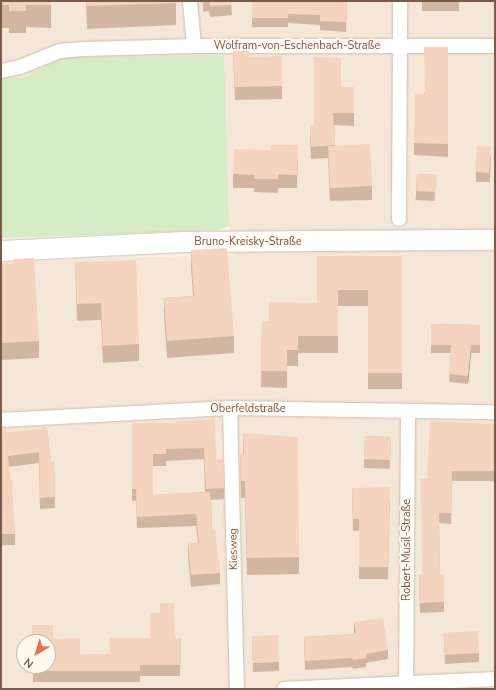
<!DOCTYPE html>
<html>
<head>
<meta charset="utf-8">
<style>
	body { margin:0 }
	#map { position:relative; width:496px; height:690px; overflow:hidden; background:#fdf5e9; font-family:"Nunito Sans",sans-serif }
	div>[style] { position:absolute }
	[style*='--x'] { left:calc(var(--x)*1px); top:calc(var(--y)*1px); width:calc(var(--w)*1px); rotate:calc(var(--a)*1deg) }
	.residential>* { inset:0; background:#f5e7d7 }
	.green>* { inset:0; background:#d5ecc6 }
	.roads { filter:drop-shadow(0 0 1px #d0bdad) drop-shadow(0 0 1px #d0bdad) }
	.street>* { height:14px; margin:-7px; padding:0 7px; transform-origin:7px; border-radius:7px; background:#fff }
	.secondary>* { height:20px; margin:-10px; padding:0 10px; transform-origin:10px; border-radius:10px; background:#fff }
	.wall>* { inset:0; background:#d2b6a4; transform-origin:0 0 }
	.shaded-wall>* { inset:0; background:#ab9486 }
	.building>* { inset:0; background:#f4d4bf; transform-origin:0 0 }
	span { translate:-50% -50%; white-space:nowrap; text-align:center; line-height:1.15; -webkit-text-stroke:3.5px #fff9f0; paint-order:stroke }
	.street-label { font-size:11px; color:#795b4b }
	.frame { position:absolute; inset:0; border:2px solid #795b4b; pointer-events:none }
	.north { position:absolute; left:16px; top:634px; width:40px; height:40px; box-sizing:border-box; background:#fff9f0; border:1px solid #c9baae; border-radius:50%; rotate:218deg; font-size:11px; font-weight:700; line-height:16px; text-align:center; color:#795b4b }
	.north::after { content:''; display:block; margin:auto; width:14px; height:18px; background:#ea6f4b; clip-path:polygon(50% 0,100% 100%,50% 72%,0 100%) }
</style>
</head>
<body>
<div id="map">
	<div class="residential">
		<div style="clip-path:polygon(evenodd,1px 1px,495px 1px,495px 689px,1px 689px,1px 263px,112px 258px,234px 255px,229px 226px,63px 57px,22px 78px,1px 78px,1px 1px,24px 642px,48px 642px,48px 666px,24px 666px,24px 642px)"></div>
	</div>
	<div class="green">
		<div style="clip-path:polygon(224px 56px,229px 226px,219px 230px,1px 238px,1px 78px,22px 78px,63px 57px)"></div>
	</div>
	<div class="roads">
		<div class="street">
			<div style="--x:190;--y:1;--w:45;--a:84.9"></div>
			<div style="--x:1;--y:71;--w:19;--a:-12"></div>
			<div style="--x:20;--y:67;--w:43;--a:-21.8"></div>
			<div style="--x:60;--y:51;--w:24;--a:-5"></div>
			<div style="--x:84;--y:49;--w:110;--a:-1.6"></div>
			<div style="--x:194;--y:46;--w:301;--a:0"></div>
			<div style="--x:399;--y:219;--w:218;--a:-89.7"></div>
			<div style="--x:230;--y:408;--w:281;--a:88.6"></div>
			<div style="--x:1;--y:420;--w:229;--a:-3"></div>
			<div style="--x:230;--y:408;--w:265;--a:0.9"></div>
			<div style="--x:284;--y:689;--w:211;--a:-2.7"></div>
			<div style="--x:406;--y:689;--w:278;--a:-89.6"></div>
		</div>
		<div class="secondary">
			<div style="--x:1;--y:251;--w:183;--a:-2.8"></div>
			<div style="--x:184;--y:242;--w:311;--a:-0.4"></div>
		</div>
	</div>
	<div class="wall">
		<div style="clip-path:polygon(1px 1px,51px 1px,51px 28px,26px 27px,26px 33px,9px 33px,9px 28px,1px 28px)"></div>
		<div style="clip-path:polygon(86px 1px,176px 1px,176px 25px,87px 29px)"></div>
		<div style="clip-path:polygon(203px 1px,231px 1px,232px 15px,210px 17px,209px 11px,203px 12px)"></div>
		<div style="clip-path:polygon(252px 1px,347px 1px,346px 32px,320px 30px,320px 25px,288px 23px,288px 27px,252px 27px)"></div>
		<div style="left:422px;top:1px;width:37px;height:10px"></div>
		<div style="clip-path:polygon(448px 47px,448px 157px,414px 155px,414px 143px,424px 94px)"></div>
		<div style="clip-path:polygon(233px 51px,250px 57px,282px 86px,282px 99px,235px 100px)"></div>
		<div style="clip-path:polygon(341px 87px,354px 87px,354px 126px,334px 125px,335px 145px,372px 186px,372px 200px,330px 201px,328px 158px,311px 159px,310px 138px,310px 125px,314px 125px)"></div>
		<div style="clip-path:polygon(491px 156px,490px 182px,476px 182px,476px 172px)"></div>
		<div style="clip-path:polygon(298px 159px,297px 188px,278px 188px,278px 193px,254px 192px,254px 188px,233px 188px,233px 174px)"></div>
		<div style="left:417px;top:174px;width:19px;height:26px;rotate:3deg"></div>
		<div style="clip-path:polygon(191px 250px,234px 336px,234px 353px,167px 358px,164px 315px,164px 298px,193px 296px,191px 268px)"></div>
		<div style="clip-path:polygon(317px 256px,402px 256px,402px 389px,368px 389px,368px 306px,338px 306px,338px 353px,298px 353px,298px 366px,287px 366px,287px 388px,261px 387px,262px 321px,269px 321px,317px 303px)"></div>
		<div style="clip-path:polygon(75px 262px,139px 344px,139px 361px,103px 363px,101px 320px,77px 321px)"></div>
		<div style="clip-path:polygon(1px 264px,39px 341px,39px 358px,1px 360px)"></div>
		<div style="clip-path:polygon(431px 324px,480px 325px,480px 353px,471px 353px,468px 384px,449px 382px,451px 353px,431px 353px)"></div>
		<div style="clip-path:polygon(evenodd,176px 421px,216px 460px,224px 488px,224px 499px,211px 500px,212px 530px,220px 573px,220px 584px,191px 587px,188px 556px,188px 544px,198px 543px,196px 526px,137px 528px,136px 501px,132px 501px,132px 423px,176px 423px,176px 421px,204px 459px,205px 492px,153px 495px,153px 466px,166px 466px,166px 461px,204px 459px)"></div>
		<div style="clip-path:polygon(495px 424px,495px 481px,452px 481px,451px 524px,439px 523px,440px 575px,444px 602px,444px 612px,420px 613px,419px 576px,422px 575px,427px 479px)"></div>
		<div style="clip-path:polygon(1px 426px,7px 433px,47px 428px,51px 461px,54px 461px,55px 508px,40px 509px,39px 463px,9px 467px,15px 534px,15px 545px,1px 545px)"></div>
		<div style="clip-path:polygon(243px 433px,299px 557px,299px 574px,247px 575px,245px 498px,241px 498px,240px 453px,243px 453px)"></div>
		<div style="left:365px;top:436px;width:26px;height:32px;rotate:2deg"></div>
		<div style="clip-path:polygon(352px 488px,390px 499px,388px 579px,359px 579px,359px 531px,353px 531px)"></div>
		<div style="clip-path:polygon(354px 622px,388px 650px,388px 659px,366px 663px,366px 667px,353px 669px,352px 667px,305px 670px,304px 637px,354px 634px)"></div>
		<div style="clip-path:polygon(32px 625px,80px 655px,109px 654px,175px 638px,181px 638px,180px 676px,140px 676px,140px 682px,33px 682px,33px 666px,48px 666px,48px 642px,32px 642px)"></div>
		<div style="clip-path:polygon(444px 633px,479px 653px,479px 662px,445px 664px)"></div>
		<div style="clip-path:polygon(252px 636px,279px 662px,279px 671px,253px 672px)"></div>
	</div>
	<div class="shaded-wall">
		<div style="clip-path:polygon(471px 345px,471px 353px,468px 384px,468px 376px)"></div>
	</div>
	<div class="building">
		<div style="clip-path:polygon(1px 1px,51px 1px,51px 5px,26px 5px,26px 11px,9px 11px,9px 5px,1px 5px)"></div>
		<div style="clip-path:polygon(86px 1px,176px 1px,176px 3px,87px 6px)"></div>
		<div style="clip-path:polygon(210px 1px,231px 1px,232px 5px,210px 6px)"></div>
		<div style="clip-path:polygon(252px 1px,347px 1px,346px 22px,320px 21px,320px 15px,288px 14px,288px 18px,252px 18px)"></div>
		<div style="clip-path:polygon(424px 47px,448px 47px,448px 144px,414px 143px,415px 94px,425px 94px)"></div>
		<div style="clip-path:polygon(233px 51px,249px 51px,250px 57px,282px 56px,282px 86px,235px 87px)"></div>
		<div style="clip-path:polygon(314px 57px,341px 58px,341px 87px,354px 87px,354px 113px,333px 113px,335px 145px,311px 147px,310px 125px,314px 125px)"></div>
		<div style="left:370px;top:144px;width:42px;height:42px;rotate:87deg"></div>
		<div style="clip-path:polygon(271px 145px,298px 145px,297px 175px,278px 174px,278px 179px,254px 179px,255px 175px,233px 174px,234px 149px,271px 150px)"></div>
		<div style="left:477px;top:146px;width:14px;height:26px;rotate:4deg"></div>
		<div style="left:417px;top:174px;width:19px;height:17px;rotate:3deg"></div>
		<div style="clip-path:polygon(227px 248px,234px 336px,167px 341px,164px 298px,194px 296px,191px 250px)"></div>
		<div style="clip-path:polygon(317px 256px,402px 256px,402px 373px,368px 373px,368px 290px,338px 290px,338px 336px,298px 336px,298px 350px,287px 350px,287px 371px,261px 371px,262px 321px,269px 321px,269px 302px,317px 303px)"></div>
		<div style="clip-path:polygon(34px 258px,39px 341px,1px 343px,1px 264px,14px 263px,14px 259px)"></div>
		<div style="clip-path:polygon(136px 260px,139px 344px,103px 346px,101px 303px,77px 304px,75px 262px)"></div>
		<div style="clip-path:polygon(431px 324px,480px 325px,480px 345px,471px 345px,468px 376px,449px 374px,451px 345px,431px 345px)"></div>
		<div style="clip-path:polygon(215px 419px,216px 460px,223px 459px,224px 488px,206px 489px,204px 448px,166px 449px,166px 454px,153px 454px,153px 495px,210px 492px,212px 530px,215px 529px,220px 573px,191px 575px,188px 544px,199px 543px,196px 514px,137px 517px,136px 489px,132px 489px,132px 423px,176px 423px,176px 421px)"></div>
		<div style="clip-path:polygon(430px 421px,495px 424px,495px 471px,452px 471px,451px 513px,439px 513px,440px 575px,444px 575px,444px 602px,420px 603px,419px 576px,422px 575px,421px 479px,427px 479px)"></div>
		<div style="clip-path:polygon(1px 426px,6px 426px,7px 433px,47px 428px,51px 461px,54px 461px,55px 497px,40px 498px,39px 452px,8px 456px,10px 479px,12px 479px,15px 534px,1px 534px)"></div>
		<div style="clip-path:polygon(243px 433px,298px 437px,299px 557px,247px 558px,245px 481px,241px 481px,240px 453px,244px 453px)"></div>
		<div style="left:365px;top:436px;width:26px;height:23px;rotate:2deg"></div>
		<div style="clip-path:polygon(390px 487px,388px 567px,359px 567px,359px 519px,353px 519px,352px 488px)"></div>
		<div style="clip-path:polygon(160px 603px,174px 603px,175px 638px,181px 638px,180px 665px,140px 665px,140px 671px,33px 671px,33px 666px,48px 666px,48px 642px,32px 642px,32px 625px,53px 625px,53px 639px,80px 638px,80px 655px,110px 654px,109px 638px,150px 638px,150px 613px,160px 613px)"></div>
		<div style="clip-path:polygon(383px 618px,388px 650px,366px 654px,366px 658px,353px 660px,352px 658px,305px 661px,304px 637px,356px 634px,354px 622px)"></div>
		<div style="left:478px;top:631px;width:22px;height:34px;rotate:87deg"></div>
		<div style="left:278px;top:635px;width:27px;height:26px;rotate:88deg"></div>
		<div style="clip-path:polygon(292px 688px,293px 689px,259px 689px)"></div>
	</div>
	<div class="street-label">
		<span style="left:297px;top:46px">Wolfram-von-Eschenbach-Straße</span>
		<span style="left:248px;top:242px">Bruno-Kreisky-Straße</span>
		<span style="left:248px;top:409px">Oberfeldstraße</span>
		<span style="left:234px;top:549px;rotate:-91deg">Kiesweg</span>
		<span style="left:407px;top:550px;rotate:-90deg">Robert-Musil-Straße</span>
	</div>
	<div class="frame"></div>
	<div class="north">N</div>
</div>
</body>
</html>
